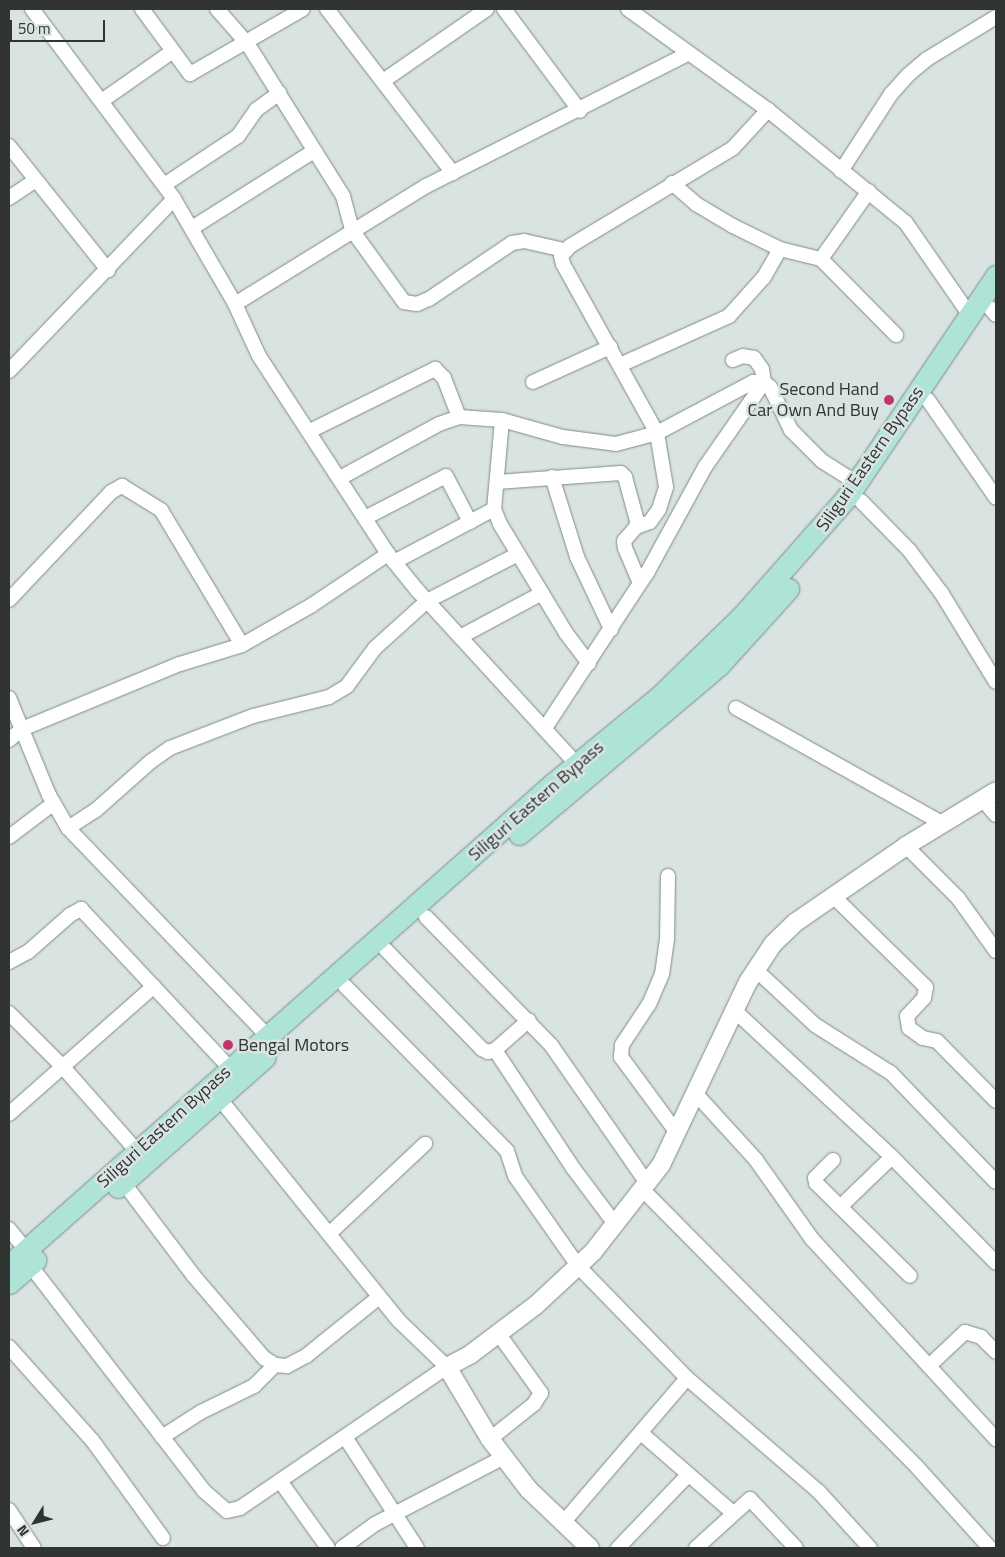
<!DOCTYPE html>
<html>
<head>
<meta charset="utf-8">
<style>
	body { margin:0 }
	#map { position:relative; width:1005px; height:1557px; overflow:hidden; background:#d9e4e2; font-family:"Titillium Web",sans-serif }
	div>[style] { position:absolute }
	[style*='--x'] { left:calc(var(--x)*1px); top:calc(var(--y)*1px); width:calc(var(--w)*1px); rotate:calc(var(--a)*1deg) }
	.roads { filter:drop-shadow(0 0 1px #808a87) drop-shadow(0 0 1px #808a87) }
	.minor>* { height:14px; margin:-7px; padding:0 7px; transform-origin:7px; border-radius:7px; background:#fff }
	.tertiary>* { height:18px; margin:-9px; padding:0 9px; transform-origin:9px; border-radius:9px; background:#fff }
	.primary>* { height:21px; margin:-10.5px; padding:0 10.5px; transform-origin:10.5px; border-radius:10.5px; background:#aee3d8 }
	.dots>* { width:14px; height:14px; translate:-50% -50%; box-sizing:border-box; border:2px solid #d9e4e2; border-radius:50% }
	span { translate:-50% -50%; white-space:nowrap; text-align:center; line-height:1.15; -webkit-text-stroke:5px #d9e4e2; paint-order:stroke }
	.poi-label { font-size:18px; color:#303433 }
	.right { translate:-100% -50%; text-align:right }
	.left { translate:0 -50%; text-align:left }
	.street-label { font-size:18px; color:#303433 }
	.frame { position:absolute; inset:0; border:10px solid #303433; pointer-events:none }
	.north { position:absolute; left:10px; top:1497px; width:50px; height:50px; -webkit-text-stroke:4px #d9e4e2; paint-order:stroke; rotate:234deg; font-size:14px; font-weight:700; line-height:20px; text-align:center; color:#303433 }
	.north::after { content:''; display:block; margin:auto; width:18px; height:22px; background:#303433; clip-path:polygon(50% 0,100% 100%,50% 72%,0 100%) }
	.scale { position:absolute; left:10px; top:20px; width:95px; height:22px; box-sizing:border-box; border:2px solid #303433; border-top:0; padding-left:6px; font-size:15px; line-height:18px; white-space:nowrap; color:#303433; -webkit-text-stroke:4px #d9e4e2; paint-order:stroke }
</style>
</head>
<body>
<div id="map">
	<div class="roads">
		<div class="minor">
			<div style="--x:32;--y:9;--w:237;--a:53.2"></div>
			<div style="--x:174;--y:199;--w:121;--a:59.8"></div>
			<div style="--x:235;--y:304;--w:57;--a:65.2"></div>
			<div style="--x:259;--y:356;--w:236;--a:56.9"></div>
			<div style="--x:388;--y:554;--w:46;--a:51.1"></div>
			<div style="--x:417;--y:590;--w:243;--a:47.5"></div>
			<div style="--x:142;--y:9;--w:81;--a:53.6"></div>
			<div style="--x:190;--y:74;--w:130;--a:-29.9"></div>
			<div style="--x:217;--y:9;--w:45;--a:48.6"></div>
			<div style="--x:247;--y:43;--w:181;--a:57.9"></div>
			<div style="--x:343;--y:196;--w:35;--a:75"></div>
			<div style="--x:352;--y:230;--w:89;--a:54.2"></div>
			<div style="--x:404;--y:302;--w:13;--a:9"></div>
			<div style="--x:417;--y:304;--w:13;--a:-23"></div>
			<div style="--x:429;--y:299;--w:100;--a:-34"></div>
			<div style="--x:512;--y:243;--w:12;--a:-9"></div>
			<div style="--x:524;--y:241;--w:41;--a:12.7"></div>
			<div style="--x:327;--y:9;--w:207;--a:52.5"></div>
			<div style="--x:504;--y:9;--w:127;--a:53.3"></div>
			<div style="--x:628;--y:9;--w:173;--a:35.8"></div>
			<div style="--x:383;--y:81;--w:126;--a:-34.7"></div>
			<div style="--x:103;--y:100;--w:85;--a:-35"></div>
			<div style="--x:9;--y:146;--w:159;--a:51.4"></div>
			<div style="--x:841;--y:171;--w:92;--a:-57"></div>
			<div style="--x:891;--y:94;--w:25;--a:-48"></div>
			<div style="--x:908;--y:75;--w:25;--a:-40"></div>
			<div style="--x:927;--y:59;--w:81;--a:-31.3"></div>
			<div style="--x:672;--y:183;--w:32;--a:41"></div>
			<div style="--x:696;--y:204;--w:43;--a:30.7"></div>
			<div style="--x:733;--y:226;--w:52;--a:26.1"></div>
			<div style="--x:780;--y:249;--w:42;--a:13.7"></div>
			<div style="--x:821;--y:259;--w:107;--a:45.4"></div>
			<div style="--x:164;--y:185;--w:89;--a:-33.5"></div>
			<div style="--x:238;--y:136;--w:32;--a:-55"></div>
			<div style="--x:256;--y:110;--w:29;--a:-36"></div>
			<div style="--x:9;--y:198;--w:32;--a:-34"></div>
			<div style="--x:192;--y:228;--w:144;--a:-32.3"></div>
			<div style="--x:821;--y:259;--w:83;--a:-54.8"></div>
			<div style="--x:235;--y:304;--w:225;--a:-31.7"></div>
			<div style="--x:426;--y:186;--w:292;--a:-26.8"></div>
			<div style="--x:990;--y:308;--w:9;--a:49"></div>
			<div style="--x:620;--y:365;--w:120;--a:-24.2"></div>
			<div style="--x:729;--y:316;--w:52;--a:-48.1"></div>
			<div style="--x:764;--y:277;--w:32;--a:-60"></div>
			<div style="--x:9;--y:371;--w:238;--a:-46.2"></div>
			<div style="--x:533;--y:382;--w:85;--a:-24.4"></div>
			<div style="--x:928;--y:400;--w:119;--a:55.2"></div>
			<div style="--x:502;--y:420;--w:89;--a:95.1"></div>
			<div style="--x:494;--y:509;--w:16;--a:68"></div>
			<div style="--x:500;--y:524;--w:127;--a:58.8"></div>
			<div style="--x:566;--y:633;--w:38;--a:53"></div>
			<div style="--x:310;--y:431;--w:140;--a:-26.4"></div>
			<div style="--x:435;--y:369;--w:13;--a:45"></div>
			<div style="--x:444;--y:378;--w:42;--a:69"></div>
			<div style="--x:552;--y:477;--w:84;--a:72.6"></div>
			<div style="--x:577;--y:557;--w:80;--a:64.7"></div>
			<div style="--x:340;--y:478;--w:113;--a:-28.6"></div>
			<div style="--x:439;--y:424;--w:21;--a:-19"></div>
			<div style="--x:459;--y:417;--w:43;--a:4"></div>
			<div style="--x:502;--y:420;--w:63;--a:15.6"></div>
			<div style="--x:563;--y:437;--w:53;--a:7.5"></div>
			<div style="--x:616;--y:444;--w:42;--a:-15"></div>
			<div style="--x:657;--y:433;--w:109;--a:-28"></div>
			<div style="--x:753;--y:382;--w:11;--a:0"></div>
			<div style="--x:764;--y:382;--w:8;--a:40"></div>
			<div style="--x:770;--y:387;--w:48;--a:64"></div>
			<div style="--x:791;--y:430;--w:44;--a:45"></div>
			<div style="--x:822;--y:461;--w:41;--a:32.2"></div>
			<div style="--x:497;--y:482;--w:124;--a:-4.2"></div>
			<div style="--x:621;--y:473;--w:6;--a:45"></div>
			<div style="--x:625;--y:477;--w:46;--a:74.7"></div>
			<div style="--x:637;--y:521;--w:6;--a:99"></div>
			<div style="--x:636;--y:527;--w:18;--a:131"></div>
			<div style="--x:624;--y:541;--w:7;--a:82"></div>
			<div style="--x:625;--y:548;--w:38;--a:67"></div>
			<div style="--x:861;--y:501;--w:69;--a:45.6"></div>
			<div style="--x:909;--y:550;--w:55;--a:53.1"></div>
			<div style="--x:942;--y:594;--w:103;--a:58.5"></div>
			<div style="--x:365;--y:518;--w:91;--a:-27.4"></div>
			<div style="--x:446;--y:476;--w:52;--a:62.4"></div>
			<div style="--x:636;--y:527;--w:15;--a:-20"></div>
			<div style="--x:650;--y:522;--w:16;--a:-55"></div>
			<div style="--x:659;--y:509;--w:23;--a:-72"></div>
			<div style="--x:666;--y:487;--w:55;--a:-99.5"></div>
			<div style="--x:657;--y:433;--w:193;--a:-119.1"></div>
			<div style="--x:563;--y:264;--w:8;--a:-104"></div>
			<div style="--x:561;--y:256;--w:13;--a:-48"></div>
			<div style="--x:570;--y:246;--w:190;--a:-31"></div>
			<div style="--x:733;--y:148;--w:52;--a:-47.4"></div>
			<div style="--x:768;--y:110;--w:178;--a:39.3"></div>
			<div style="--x:906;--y:223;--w:111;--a:55.3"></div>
			<div style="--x:394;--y:562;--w:113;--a:-27.9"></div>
			<div style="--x:9;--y:600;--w:149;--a:-46.6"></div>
			<div style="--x:111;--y:492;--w:13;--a:-29"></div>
			<div style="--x:122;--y:486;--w:46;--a:31.6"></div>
			<div style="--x:161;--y:510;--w:157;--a:59"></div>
			<div style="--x:460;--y:637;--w:93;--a:-28.2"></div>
			<div style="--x:9;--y:698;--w:105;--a:67.6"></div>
			<div style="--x:49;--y:795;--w:38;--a:60"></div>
			<div style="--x:68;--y:828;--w:302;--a:46.2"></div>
			<div style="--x:736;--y:708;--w:236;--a:29.2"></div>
			<div style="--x:545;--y:728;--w:186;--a:-56.7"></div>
			<div style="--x:647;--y:573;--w:121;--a:-61.3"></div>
			<div style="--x:705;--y:467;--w:103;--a:-55.2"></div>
			<div style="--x:764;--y:382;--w:13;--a:-99"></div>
			<div style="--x:762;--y:369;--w:14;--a:-126"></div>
			<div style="--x:754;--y:358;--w:11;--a:-170"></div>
			<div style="--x:743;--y:356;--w:11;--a:158"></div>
			<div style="--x:9;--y:740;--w:17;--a:-40"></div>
			<div style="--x:22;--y:729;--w:171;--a:-22.4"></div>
			<div style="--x:180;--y:664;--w:65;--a:-17"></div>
			<div style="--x:242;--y:645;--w:81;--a:-29.7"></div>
			<div style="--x:312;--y:605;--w:92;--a:-33.9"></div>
			<div style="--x:982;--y:799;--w:21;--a:49"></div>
			<div style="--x:68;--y:828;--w:33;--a:-33"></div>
			<div style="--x:96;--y:810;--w:72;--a:-41.6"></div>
			<div style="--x:150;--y:762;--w:24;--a:-35"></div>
			<div style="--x:170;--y:748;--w:89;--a:-21.1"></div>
			<div style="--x:253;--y:716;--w:78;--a:-14"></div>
			<div style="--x:329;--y:697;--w:21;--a:-31"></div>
			<div style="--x:347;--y:686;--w:47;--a:-53.6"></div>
			<div style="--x:375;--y:648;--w:70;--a:-42.1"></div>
			<div style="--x:427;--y:601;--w:102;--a:-27.3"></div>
			<div style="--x:9;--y:837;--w:56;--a:-37.1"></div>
			<div style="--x:906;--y:846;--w:74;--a:45"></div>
			<div style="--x:958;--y:898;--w:65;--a:54.4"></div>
			<div style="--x:668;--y:876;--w:63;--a:90.9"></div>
			<div style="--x:667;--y:939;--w:35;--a:98"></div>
			<div style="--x:662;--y:974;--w:33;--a:113"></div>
			<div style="--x:649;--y:1004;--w:49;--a:123.4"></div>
			<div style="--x:622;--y:1045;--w:12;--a:95"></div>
			<div style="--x:621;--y:1057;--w:94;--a:53.6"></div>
			<div style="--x:833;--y:896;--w:130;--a:44.4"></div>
			<div style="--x:926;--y:987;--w:11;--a:100"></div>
			<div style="--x:924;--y:998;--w:25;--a:133"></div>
			<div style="--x:907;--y:1016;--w:12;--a:81"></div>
			<div style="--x:909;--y:1028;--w:17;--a:36"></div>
			<div style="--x:923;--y:1038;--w:14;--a:12"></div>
			<div style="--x:937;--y:1041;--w:84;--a:45.5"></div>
			<div style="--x:426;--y:917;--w:179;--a:45.7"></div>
			<div style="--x:551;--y:1045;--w:168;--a:55.2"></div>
			<div style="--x:386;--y:950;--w:138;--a:45.9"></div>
			<div style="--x:482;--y:1049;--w:7;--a:27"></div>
			<div style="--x:488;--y:1052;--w:7;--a:-16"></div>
			<div style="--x:495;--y:1050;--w:45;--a:-41.4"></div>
			<div style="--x:9;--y:962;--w:21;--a:-28"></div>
			<div style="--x:28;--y:952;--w:56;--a:-41.4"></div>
			<div style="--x:70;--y:915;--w:13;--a:-29"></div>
			<div style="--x:81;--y:909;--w:218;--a:46.9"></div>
			<div style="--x:756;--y:970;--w:81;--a:43"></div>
			<div style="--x:815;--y:1025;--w:90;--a:32.3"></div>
			<div style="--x:891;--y:1073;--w:151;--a:46.1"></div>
			<div style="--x:345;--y:986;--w:231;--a:45.5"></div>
			<div style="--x:507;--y:1151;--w:26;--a:72"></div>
			<div style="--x:515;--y:1176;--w:110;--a:55"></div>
			<div style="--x:578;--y:1266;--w:156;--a:45.8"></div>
			<div style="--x:687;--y:1378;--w:174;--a:40.8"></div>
			<div style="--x:819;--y:1492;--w:76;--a:47.7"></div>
			<div style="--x:735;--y:1011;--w:214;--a:42.9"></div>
			<div style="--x:892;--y:1157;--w:148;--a:45.5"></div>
			<div style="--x:9;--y:1013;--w:75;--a:45"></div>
			<div style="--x:62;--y:1066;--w:113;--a:48.6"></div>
			<div style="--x:495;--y:1050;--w:141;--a:56.5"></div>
			<div style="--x:573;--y:1168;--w:70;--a:53.1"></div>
			<div style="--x:696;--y:1094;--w:89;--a:47.7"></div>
			<div style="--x:756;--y:1160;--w:97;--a:54.7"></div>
			<div style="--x:812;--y:1239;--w:272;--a:47.4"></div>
			<div style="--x:9;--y:1114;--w:193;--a:-41.4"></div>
			<div style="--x:833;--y:1160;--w:25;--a:135"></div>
			<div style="--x:815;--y:1178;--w:5;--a:79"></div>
			<div style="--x:816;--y:1183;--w:132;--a:44.7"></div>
			<div style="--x:123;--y:1182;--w:116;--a:53"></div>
			<div style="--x:193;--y:1275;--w:109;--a:49.5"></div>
			<div style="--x:264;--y:1358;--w:13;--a:32"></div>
			<div style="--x:275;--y:1365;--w:12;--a:5"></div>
			<div style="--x:287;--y:1366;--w:21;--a:-28"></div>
			<div style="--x:306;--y:1356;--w:94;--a:-38.9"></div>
			<div style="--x:642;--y:1189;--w:391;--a:45.3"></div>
			<div style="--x:917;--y:1467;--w:109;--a:48"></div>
			<div style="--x:840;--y:1207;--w:72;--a:-43.9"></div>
			<div style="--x:9;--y:1229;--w:27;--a:51"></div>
			<div style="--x:329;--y:1234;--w:132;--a:-43.2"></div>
			<div style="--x:30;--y:1265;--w:285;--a:52.4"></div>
			<div style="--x:204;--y:1491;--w:30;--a:41"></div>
			<div style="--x:227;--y:1511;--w:13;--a:-13"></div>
			<div style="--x:240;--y:1508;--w:250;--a:-34.3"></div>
			<div style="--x:447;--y:1367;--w:66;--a:-136.2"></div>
			<div style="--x:399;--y:1321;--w:293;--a:-128.9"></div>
			<div style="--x:9;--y:1347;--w:125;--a:48.3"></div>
			<div style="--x:92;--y:1440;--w:121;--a:54.1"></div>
			<div style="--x:930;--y:1365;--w:48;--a:-43.3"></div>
			<div style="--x:965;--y:1332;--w:17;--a:17"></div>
			<div style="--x:981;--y:1337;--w:21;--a:45"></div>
			<div style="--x:641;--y:1433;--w:122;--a:41"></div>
			<div style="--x:162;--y:1437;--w:46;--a:-32.7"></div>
			<div style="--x:201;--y:1412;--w:59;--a:-26.1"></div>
			<div style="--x:254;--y:1386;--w:30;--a:-45"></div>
			<div style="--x:345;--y:1437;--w:132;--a:57"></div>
			<div style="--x:490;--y:1439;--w:56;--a:-38.5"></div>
			<div style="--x:534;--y:1404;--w:13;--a:-58"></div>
			<div style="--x:541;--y:1393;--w:74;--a:-125.6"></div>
			<div style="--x:280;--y:1481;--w:82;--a:54.4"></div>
			<div style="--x:9;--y:1510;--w:45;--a:56.7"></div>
			<div style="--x:562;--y:1524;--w:192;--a:-49.4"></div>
			<div style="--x:342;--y:1548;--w:41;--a:-36"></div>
			<div style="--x:375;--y:1524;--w:145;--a:-27.4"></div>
			<div style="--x:618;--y:1548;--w:101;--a:-46.2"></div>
			<div style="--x:696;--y:1548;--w:73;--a:-42.2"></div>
			<div style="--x:750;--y:1499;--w:67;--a:46.8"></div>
		</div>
		<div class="tertiary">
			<div style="--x:590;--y:1548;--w:84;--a:-136.4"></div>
			<div style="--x:529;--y:1490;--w:64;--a:-127.4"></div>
			<div style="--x:490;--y:1439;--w:84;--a:-120.8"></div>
			<div style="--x:447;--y:1367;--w:27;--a:-28"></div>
			<div style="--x:471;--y:1354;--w:81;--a:-37"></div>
			<div style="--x:536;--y:1305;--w:78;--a:-42.9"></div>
			<div style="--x:593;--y:1252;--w:110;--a:-52"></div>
			<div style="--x:661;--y:1165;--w:203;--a:-64.6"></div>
			<div style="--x:748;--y:982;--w:45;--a:-56.7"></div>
			<div style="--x:773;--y:944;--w:32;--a:-44"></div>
			<div style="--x:796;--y:922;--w:134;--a:-34.6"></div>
			<div style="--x:906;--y:846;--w:105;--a:-31.4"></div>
		</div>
		<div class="primary">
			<div style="--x:519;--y:834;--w:262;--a:-40.2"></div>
			<div style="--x:719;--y:665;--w:103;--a:-47.8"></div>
			<div style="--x:118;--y:1187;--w:196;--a:-41.5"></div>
			<div style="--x:9;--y:1265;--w:729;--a:-41.5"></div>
			<div style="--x:555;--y:782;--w:136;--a:-39.3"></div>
			<div style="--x:660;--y:696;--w:116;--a:-44.3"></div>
			<div style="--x:743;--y:615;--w:157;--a:-48.6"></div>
			<div style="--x:847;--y:497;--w:267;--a:-56"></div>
			<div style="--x:9;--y:1283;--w:35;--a:-41"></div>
		</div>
	</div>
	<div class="dots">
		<div style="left:889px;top:400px;background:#bf3570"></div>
		<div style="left:228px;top:1045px;background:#bf3570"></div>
	</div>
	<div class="poi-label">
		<span class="right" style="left:879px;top:400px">Second Hand<br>Car Own And Buy</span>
		<span class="left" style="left:238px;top:1045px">Bengal Motors</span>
	</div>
	<div class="street-label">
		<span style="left:870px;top:459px;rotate:-55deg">Siliguri Eastern Bypass</span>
		<span style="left:536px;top:801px;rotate:-41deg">Siliguri Eastern Bypass</span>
		<span style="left:164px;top:1127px;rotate:-42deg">Siliguri Eastern Bypass</span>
	</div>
	<div class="frame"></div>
	<div class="north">N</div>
	<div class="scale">50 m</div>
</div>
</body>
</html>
